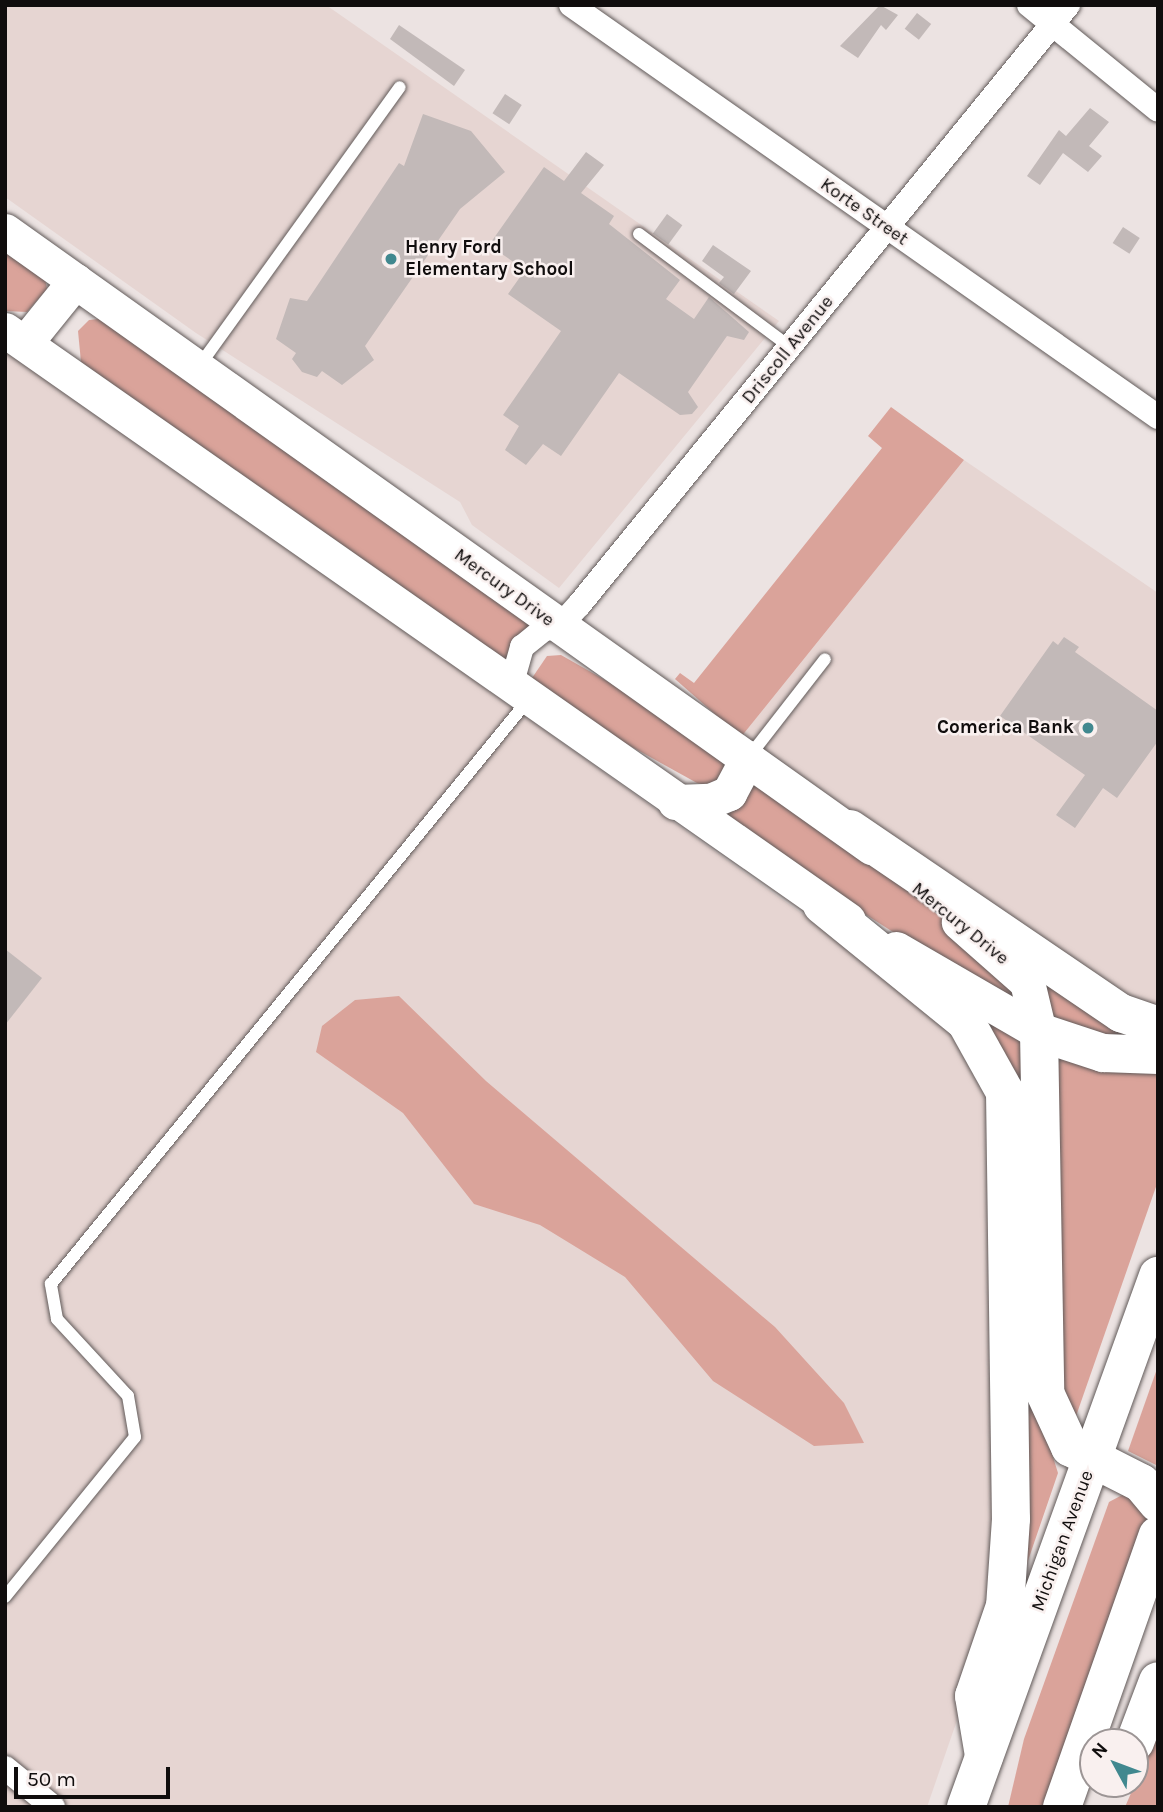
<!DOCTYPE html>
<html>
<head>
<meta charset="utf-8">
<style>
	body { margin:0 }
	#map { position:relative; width:1163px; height:1812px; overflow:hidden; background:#ece3e2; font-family:Karla,sans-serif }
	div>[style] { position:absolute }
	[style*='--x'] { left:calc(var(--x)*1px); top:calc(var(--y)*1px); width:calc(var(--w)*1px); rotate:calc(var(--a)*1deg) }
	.built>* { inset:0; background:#e6d5d2 }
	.green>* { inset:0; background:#daa39a }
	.building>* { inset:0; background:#c2b9b8; transform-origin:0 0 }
	.roads { filter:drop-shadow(0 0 2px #615a59) drop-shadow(0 0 2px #615a59) }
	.lane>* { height:12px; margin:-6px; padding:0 6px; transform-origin:6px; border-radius:6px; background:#fff }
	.street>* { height:24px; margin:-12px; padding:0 12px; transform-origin:12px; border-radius:12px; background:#fff }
	.secondary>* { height:35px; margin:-17.5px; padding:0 17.5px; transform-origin:17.5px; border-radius:17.5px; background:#fff }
	.primary>* { height:38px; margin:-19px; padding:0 19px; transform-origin:19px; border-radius:19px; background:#fff }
	.dots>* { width:19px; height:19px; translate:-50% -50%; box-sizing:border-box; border:4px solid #f9f0ef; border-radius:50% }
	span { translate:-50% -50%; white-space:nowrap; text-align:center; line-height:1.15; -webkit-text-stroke:5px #f9f0ef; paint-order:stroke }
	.street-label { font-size:19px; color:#100d0d }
	.poi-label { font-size:19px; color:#100d0d; font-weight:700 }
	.left { translate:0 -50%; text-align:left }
	.right { translate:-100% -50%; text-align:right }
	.frame { position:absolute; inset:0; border:7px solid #100d0d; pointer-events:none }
	.north { position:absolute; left:1079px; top:1728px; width:70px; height:70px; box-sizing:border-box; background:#f9f0ef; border:2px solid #9c9595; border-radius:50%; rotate:311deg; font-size:19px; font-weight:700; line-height:28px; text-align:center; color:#100d0d }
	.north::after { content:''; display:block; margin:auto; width:24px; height:32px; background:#41888f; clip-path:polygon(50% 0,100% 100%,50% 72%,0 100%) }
	.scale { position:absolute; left:14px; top:1767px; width:156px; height:32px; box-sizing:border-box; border:4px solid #100d0d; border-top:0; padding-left:9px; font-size:21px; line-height:24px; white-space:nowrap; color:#100d0d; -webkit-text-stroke:5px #f9f0ef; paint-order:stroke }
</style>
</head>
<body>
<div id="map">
	<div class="built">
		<div style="clip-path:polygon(5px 5px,326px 5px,779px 321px,559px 588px,472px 525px,460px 502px,196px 333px,5px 197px)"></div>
		<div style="clip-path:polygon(5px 346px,949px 1018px,990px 1074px,998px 1602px,927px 1807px,5px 1807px)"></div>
		<div style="clip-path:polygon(964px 460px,1158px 593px,1158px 1011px,1134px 1006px,741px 737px)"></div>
	</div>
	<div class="green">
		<div style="clip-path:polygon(5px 242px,45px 278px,47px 289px,27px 312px,5px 311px)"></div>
		<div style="clip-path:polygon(107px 318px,536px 629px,505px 659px,81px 362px,78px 331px,89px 320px)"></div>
		<div style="clip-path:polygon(891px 407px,964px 460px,741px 737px,675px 679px,680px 673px,694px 683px,882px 448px,868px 436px)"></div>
		<div style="clip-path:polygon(561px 655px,721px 746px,730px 772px,710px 786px,697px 783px,623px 742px,532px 678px,547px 656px)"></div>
		<div style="clip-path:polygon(756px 781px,802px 807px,1007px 970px,1019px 1013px,840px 898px,728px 815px)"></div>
		<div style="clip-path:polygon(948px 903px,1158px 1048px,1058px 1030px)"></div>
		<div style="clip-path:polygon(883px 944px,1024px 1031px,1042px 1422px,1058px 1473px,1020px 1584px,1014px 1109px)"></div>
		<div style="clip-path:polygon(399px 996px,486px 1081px,775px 1327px,844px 1403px,864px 1443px,814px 1446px,713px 1381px,625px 1277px,540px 1225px,474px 1204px,403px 1113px,316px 1052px,322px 1026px,355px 1000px)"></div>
		<div style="clip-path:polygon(1048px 1044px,1158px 1062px,1158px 1181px,1075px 1419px,1064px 1418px)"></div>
		<div style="clip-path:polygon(1158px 1366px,1158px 1466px,1128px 1451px)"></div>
		<div style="clip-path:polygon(1126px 1493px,1150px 1521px,1055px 1807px,1008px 1807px,1024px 1739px,1109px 1502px)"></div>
		<div style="clip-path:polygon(1158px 1716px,1158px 1807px,1125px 1807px,1135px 1784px)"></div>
	</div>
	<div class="building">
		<div style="clip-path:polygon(880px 5px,898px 15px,886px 30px,881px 25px,858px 58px,840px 46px)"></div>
		<div style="left:917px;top:13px;width:18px;height:20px;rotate:38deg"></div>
		<div style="clip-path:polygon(399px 25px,465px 70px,454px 86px,390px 39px)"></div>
		<div style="left:505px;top:94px;width:20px;height:23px;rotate:33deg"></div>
		<div style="clip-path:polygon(1090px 108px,1109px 122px,1089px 146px,1102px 156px,1088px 172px,1063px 153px,1040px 185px,1027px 176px,1059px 130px,1066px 136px)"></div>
		<div style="clip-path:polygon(423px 114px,471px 131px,505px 172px,460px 209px,365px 346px,374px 360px,342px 385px,322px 371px,317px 377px,302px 372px,292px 359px,296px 353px,276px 339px,290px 298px,307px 301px,399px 163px,404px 166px)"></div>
		<div style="clip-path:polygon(586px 152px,604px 165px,581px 193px,614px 216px,609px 224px,680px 280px,666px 299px,694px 319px,709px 297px,749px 332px,744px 340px,727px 336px,688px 392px,698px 407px,692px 414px,680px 415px,619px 373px,561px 456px,543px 444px,526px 465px,505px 450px,519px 426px,503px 415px,561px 331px,508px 294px,525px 270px,489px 245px,544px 167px,564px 181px)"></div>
		<div style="left:667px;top:214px;width:19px;height:24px;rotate:36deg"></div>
		<div style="left:1123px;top:227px;width:20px;height:19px;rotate:33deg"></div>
		<div style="clip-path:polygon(713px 245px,751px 271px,734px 294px,719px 283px,724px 277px,702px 261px)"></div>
		<div style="clip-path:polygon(1064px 637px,1079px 647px,1075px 652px,1158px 711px,1158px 741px,1117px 798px,1103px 788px,1075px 828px,1056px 815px,1085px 775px,1000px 716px,1053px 641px,1058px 645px)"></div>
		<div style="clip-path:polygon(5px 949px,42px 978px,5px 1025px)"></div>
	</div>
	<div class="roads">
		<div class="lane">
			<div style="--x:639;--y:234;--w:189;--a:36.8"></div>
			<div style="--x:200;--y:365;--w:342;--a:-54.3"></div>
			<div style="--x:748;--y:758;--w:125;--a:-52.1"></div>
			<div style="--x:5;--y:1597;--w:206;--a:-50.9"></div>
			<div style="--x:135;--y:1437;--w:42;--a:-99.7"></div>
			<div style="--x:128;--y:1396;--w:105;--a:-132.7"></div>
			<div style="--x:57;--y:1319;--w:36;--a:-100"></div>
			<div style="--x:51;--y:1284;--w:755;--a:-50.75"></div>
		</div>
		<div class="street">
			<div style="--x:571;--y:5;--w:717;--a:35.06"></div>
			<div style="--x:1029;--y:5;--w:166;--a:39.1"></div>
			<div style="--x:511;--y:686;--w:41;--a:-74.2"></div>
			<div style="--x:522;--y:647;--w:28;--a:-39"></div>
			<div style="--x:544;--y:629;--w:15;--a:-8"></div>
			<div style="--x:559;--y:627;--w:30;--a:-48"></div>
			<div style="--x:579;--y:605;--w:774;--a:-50.82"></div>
			<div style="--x:5;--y:1768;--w:62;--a:39.1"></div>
		</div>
		<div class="secondary">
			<div style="--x:5;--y:231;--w:1063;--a:35.42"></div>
			<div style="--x:5;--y:330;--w:1029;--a:34.99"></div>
			<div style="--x:25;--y:343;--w:80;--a:-51.1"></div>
			<div style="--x:675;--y:802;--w:35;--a:-2"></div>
			<div style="--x:710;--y:801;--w:21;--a:-23"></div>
			<div style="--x:729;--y:793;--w:40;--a:-62"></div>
			<div style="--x:896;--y:949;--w:165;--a:30.1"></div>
			<div style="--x:1039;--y:1032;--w:51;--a:-103.5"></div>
			<div style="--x:1027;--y:982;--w:91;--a:-138.6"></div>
		</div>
		<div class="primary">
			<div style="--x:850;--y:829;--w:328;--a:34.2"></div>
			<div style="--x:1121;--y:1013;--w:39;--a:19"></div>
			<div style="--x:822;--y:905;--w:186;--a:39.1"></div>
			<div style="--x:966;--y:1022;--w:80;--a:60.9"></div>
			<div style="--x:1005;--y:1092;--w:427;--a:89.2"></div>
			<div style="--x:1011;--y:1519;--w:87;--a:93.9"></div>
			<div style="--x:1005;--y:1606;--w:95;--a:109"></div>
			<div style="--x:974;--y:1696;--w:61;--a:80.5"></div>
			<div style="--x:1158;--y:1055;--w:55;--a:-177.9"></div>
			<div style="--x:1103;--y:1053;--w:67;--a:-161.8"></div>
			<div style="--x:1039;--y:1032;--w:361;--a:89"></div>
			<div style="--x:1045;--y:1393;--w:60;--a:65.2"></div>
			<div style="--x:1070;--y:1447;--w:80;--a:26.9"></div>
			<div style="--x:1141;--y:1483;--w:26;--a:50"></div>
			<div style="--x:1135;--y:1742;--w:65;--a:-69.3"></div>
			<div style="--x:966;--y:1807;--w:565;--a:-70.12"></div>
			<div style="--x:1062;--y:1807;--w:288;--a:-70.6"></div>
		</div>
	</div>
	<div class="dots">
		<div style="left:391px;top:259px;background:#41888f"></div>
		<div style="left:1088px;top:728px;background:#41888f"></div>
	</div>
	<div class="street-label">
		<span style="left:864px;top:212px;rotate:35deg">Korte Street</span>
		<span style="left:788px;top:350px;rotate:-51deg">Driscoll Avenue</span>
		<span style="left:504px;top:588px;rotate:36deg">Mercury Drive</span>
		<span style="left:960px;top:924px;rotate:39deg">Mercury Drive</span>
		<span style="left:1063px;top:1541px;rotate:-70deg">Michigan Avenue</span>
	</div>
	<div class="poi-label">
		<span class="left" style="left:405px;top:259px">Henry Ford<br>Elementary School</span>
		<span class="right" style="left:1074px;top:728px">Comerica Bank</span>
	</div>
	<div class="frame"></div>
	<div class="north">N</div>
	<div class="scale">50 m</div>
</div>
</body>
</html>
